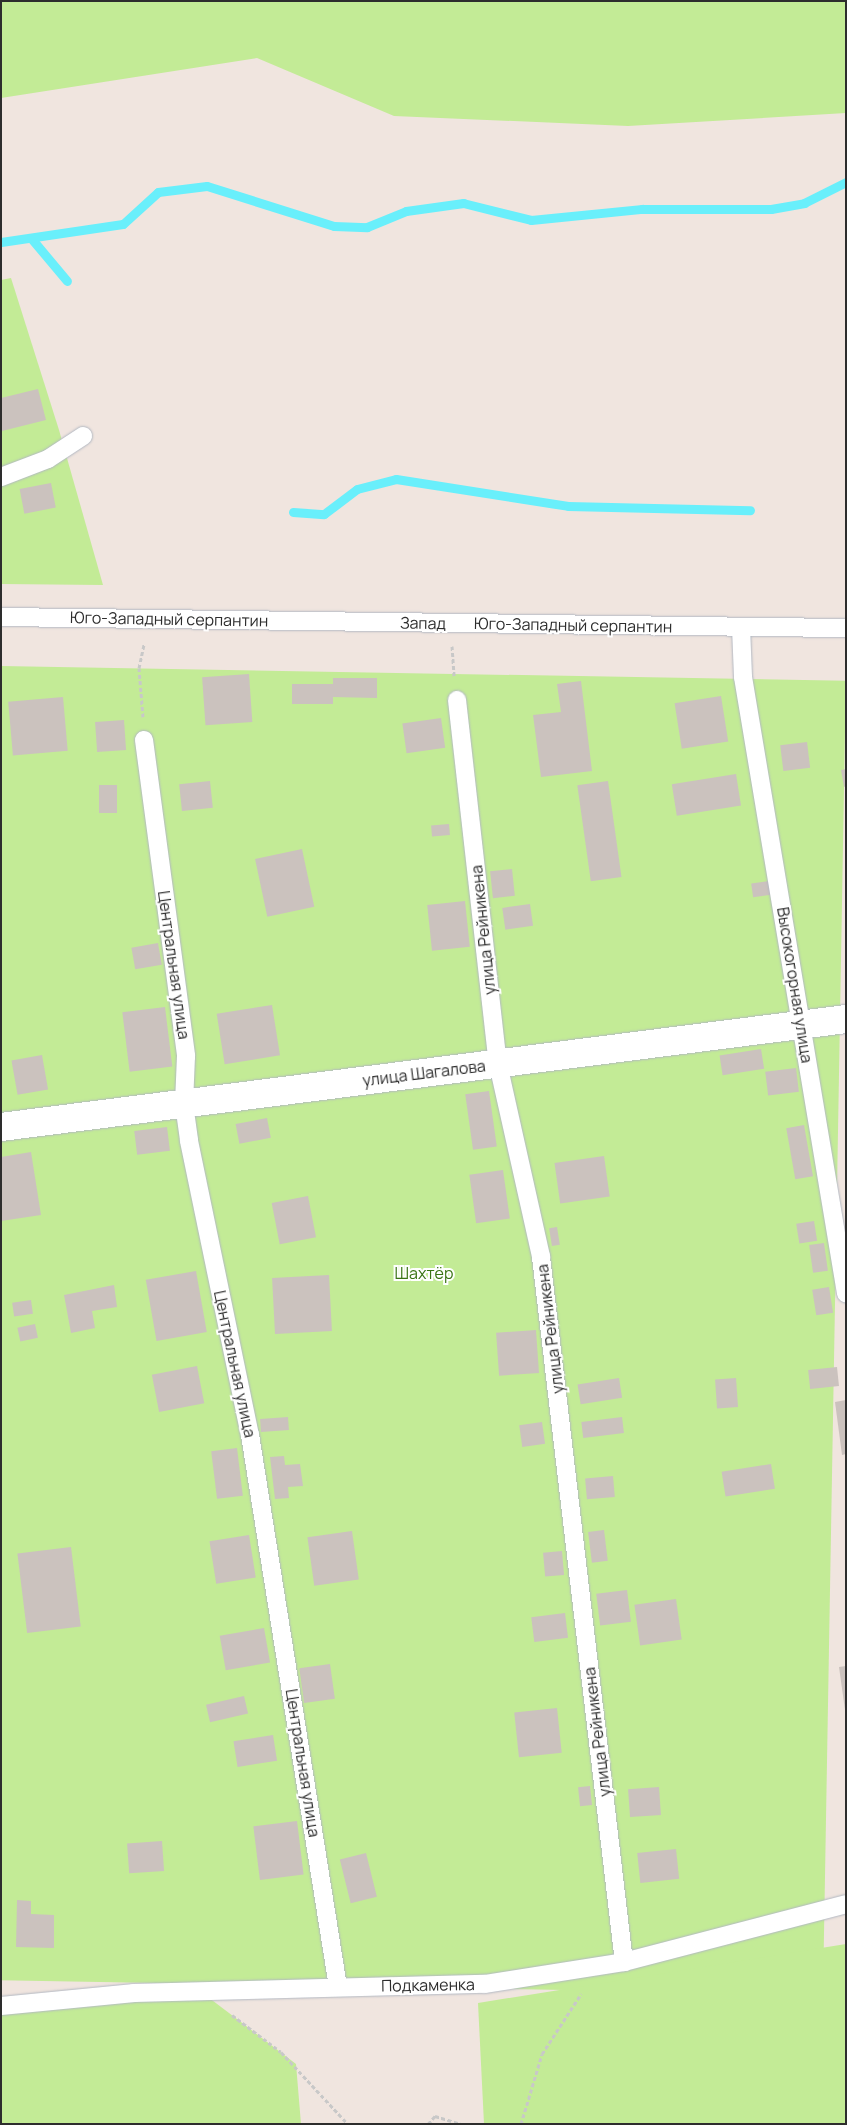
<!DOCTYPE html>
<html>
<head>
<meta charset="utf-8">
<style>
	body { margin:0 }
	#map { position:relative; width:847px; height:2125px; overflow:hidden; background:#f0e5df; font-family:Manrope,sans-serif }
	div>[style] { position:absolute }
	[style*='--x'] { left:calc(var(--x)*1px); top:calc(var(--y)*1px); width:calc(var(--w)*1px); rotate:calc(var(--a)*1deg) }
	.green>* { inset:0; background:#c3eb96; transform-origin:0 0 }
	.stream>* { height:9px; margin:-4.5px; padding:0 4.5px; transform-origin:4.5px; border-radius:4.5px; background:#69effb }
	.building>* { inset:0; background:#cbc2be; transform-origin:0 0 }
	.path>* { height:3px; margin-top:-1.5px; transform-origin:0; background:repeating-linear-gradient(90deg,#c8c8c8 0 4px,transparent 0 6.5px) }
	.roads { filter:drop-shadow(0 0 1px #b2b8c2) drop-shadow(0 0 1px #b2b8c2) }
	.lane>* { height:18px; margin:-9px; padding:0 9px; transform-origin:9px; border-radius:9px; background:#fff }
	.street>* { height:28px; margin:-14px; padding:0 14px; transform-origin:14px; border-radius:14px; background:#fff }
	span { translate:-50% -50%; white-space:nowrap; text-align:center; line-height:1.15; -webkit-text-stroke:4px #fff; paint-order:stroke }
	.street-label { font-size:16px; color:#2d2d2d }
	.park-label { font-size:16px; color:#397414 }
	.frame { position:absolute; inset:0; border:2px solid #2d2d2d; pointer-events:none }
</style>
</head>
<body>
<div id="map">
	<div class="green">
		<div style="clip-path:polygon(1px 1px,846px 1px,846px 113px,628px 126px,394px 116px,257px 58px,1px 98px)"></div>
		<div style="clip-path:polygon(11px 278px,59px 430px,103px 585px,1px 584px,1px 280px)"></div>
		<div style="left:1px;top:666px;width:845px;height:1314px;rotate:1deg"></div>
		<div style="clip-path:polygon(846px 1944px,846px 2124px,484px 2124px,478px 2003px)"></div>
		<div style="clip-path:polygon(200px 1991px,296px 2064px,301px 2124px,1px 2124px,1px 2006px)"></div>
	</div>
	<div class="stream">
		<div style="--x:31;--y:238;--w:56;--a:50.1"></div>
		<div style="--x:1;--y:242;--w:123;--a:-8.4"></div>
		<div style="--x:123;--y:224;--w:47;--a:-42.4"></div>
		<div style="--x:158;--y:192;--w:49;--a:-7"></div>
		<div style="--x:207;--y:186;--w:133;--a:17.5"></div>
		<div style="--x:334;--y:226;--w:33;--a:2"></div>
		<div style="--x:367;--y:227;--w:42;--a:-22.3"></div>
		<div style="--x:406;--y:211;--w:58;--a:-8"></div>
		<div style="--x:463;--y:203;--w:70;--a:14"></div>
		<div style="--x:531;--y:220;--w:112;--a:-5.7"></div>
		<div style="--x:642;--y:209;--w:129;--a:0"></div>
		<div style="--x:771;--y:209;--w:34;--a:-10"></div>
		<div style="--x:804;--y:203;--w:47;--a:-26.6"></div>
		<div style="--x:293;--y:512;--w:31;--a:4"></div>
		<div style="--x:324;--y:514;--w:41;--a:-37.1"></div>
		<div style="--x:357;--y:489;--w:40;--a:-14.4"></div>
		<div style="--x:396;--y:479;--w:174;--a:8.9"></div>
		<div style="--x:568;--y:506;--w:182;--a:1.3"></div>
	</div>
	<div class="building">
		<div style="clip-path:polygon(38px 389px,46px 420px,2px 431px,1px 398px)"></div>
		<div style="left:51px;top:483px;width:25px;height:32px;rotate:79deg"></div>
		<div style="left:249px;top:674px;width:48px;height:47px;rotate:86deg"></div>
		<div style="clip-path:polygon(333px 678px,377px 678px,377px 698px,333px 697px,333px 704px,292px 704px,292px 684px,333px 684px)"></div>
		<div style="clip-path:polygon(581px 681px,592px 771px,541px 777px,533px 715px,561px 712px,557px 684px)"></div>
		<div style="left:721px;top:696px;width:46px;height:47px;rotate:81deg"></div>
		<div style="left:63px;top:697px;width:54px;height:55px;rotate:85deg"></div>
		<div style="left:441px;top:718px;width:30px;height:39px;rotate:82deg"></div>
		<div style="left:124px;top:720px;width:30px;height:29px;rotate:86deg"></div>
		<div style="left:807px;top:742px;width:26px;height:27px;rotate:83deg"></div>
		<div style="clip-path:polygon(846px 769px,846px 786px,844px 787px,841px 770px)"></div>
		<div style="left:736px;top:774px;width:32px;height:65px;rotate:81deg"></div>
		<div style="left:210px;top:781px;width:27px;height:31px;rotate:84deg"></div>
		<div style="left:608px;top:781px;width:97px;height:31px;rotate:82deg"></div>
		<div style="left:99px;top:785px;width:18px;height:28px"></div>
		<div style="left:449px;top:824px;width:11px;height:18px;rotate:85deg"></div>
		<div style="left:302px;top:849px;width:59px;height:48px;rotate:78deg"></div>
		<div style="left:512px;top:869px;width:27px;height:22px;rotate:84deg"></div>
		<div style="left:769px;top:881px;width:14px;height:18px;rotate:82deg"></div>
		<div style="left:465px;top:901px;width:46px;height:38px;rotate:84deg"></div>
		<div style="left:530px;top:904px;width:22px;height:28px;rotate:82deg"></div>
		<div style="left:158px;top:943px;width:22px;height:27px;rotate:80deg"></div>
		<div style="left:272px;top:1005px;width:51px;height:56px;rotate:81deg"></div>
		<div style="left:165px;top:1007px;width:60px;height:43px;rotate:83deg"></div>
		<div style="left:761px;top:1049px;width:20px;height:42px;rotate:81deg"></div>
		<div style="left:42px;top:1055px;width:35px;height:31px;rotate:80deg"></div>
		<div style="left:796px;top:1068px;width:24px;height:31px;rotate:83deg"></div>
		<div style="left:489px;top:1091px;width:56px;height:24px;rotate:82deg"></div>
		<div style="left:267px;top:1118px;width:20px;height:32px;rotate:79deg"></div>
		<div style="left:804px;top:1125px;width:52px;height:18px;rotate:80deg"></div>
		<div style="left:167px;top:1127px;width:24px;height:33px;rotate:83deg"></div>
		<div style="clip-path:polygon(31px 1152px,41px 1215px,1px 1221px,1px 1157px)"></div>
		<div style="left:604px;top:1156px;width:41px;height:50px;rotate:82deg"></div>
		<div style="left:503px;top:1170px;width:49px;height:34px;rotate:82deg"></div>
		<div style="left:308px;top:1196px;width:42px;height:37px;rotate:79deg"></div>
		<div style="left:814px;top:1221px;width:20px;height:18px;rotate:81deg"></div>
		<div style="left:557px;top:1227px;width:18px;height:8px;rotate:81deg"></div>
		<div style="left:824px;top:1243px;width:28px;height:15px;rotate:82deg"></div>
		<div style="left:196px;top:1271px;width:62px;height:51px;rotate:80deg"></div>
		<div style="left:329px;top:1275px;width:56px;height:57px;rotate:87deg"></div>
		<div style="clip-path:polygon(114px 1285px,117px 1307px,92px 1311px,95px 1328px,71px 1333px,64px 1295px)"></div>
		<div style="left:829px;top:1287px;width:26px;height:17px;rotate:81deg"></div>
		<div style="left:31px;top:1300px;width:14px;height:19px;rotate:82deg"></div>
		<div style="left:35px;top:1324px;width:14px;height:18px;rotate:78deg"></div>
		<div style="left:536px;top:1330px;width:43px;height:40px;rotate:86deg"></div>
		<div style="left:197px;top:1366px;width:38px;height:46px;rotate:79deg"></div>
		<div style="left:837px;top:1367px;width:19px;height:29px;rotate:84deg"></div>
		<div style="left:619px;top:1378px;width:20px;height:42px;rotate:81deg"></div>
		<div style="left:736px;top:1378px;width:29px;height:21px;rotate:86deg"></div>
		<div style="clip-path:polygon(846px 1400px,846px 1454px,842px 1455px,835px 1402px)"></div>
		<div style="left:288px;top:1417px;width:13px;height:28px;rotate:86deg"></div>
		<div style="left:622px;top:1417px;width:16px;height:41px;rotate:83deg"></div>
		<div style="left:542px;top:1422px;width:22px;height:23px;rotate:82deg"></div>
		<div style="left:237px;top:1448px;width:48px;height:26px;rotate:83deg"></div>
		<div style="clip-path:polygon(284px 1456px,285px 1465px,300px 1464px,303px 1486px,288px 1487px,289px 1498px,275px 1499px,270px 1457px)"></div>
		<div style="left:771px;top:1464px;width:25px;height:50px;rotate:81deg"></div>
		<div style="left:613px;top:1476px;width:21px;height:28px;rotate:85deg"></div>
		<div style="left:604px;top:1530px;width:31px;height:16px;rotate:83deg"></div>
		<div style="left:352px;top:1531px;width:49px;height:45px;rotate:82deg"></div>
		<div style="left:249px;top:1535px;width:43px;height:40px;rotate:81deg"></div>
		<div style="left:71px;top:1547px;width:80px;height:54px;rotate:83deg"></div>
		<div style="left:562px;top:1551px;width:24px;height:19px;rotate:85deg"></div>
		<div style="left:627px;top:1590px;width:32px;height:31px;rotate:83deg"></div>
		<div style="left:676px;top:1599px;width:41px;height:42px;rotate:82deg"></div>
		<div style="left:565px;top:1613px;width:25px;height:34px;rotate:83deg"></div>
		<div style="left:264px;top:1628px;width:35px;height:45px;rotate:80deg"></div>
		<div style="left:330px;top:1664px;width:35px;height:31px;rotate:82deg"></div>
		<div style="clip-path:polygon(846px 1666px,846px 1710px,845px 1710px,839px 1667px)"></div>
		<div style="left:244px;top:1696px;width:18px;height:39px;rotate:77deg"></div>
		<div style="left:557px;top:1708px;width:45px;height:43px;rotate:84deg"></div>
		<div style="left:273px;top:1735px;width:26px;height:40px;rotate:81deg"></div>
		<div style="left:590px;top:1786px;width:19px;height:12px;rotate:84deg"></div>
		<div style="left:659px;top:1787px;width:28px;height:31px;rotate:86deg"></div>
		<div style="left:297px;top:1821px;width:54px;height:44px;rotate:83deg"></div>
		<div style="left:162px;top:1841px;width:30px;height:35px;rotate:86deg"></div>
		<div style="left:676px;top:1849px;width:30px;height:39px;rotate:84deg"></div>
		<div style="left:366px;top:1853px;width:45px;height:27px;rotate:76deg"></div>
		<div style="clip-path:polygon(17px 1900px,31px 1901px,31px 1914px,54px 1915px,54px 1948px,16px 1947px)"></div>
	</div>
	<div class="path">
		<div style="--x:452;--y:646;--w:31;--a:86"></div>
		<div style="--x:143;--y:717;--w:49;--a:-94.7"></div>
		<div style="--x:139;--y:668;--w:25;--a:-78"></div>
		<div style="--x:232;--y:2015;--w:61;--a:37.1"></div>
		<div style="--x:281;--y:2052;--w:98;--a:47.1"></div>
		<div style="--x:428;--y:2124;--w:11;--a:-49"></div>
		<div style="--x:435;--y:2116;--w:27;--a:17"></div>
		<div style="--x:521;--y:2124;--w:73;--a:-73.3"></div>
		<div style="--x:542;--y:2054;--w:72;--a:-57"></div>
	</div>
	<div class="roads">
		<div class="lane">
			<div style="--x:1;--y:477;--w:50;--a:-21"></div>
			<div style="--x:48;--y:459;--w:42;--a:-33.3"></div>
			<div style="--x:1;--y:617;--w:845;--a:0.75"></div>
			<div style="--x:741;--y:627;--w:50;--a:87.7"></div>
			<div style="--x:743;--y:677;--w:625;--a:80.51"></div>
			<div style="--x:457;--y:700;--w:366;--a:83.6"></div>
			<div style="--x:498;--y:1064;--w:198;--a:77.4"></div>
			<div style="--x:541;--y:1257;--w:710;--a:83.29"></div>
			<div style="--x:144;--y:740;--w:319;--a:82.4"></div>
			<div style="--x:186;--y:1056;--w:48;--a:92.4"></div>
			<div style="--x:184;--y:1104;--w:37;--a:82"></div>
			<div style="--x:189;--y:1141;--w:300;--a:78.3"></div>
			<div style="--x:250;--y:1435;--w:559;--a:80.94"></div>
			<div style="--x:1;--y:2006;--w:134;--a:-5.6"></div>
			<div style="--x:134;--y:1993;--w:351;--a:-1.5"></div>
			<div style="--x:485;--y:1984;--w:141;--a:-9"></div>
			<div style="--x:624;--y:1962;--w:229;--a:-14.6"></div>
		</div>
		<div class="street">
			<div style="--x:1;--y:1127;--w:852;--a:-7.28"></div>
		</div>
	</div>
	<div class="street-label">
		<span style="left:169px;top:619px;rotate:1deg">Юго-Западный серпантин</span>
		<span style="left:423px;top:623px;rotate:1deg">Запад</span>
		<span style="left:573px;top:625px;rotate:1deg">Юго-Западный серпантин</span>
		<span style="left:483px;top:930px;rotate:-96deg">улица Рейникена</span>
		<span style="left:174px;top:965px;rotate:82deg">Центральная улица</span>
		<span style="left:795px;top:985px;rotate:81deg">Высокогорная улица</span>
		<span style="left:424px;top:1073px;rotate:-7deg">улица Шагалова</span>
		<span style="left:550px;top:1329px;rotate:-97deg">улица Рейникена</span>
		<span style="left:235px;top:1364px;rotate:78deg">Центральная улица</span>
		<span style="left:597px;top:1732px;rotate:-97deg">улица Рейникена</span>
		<span style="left:303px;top:1763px;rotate:81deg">Центральная улица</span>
		<span style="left:428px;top:1985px;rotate:-1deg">Подкаменка</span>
	</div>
	<div class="park-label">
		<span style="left:424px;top:1273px">Шахтёр</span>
	</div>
	<div class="frame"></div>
</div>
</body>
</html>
